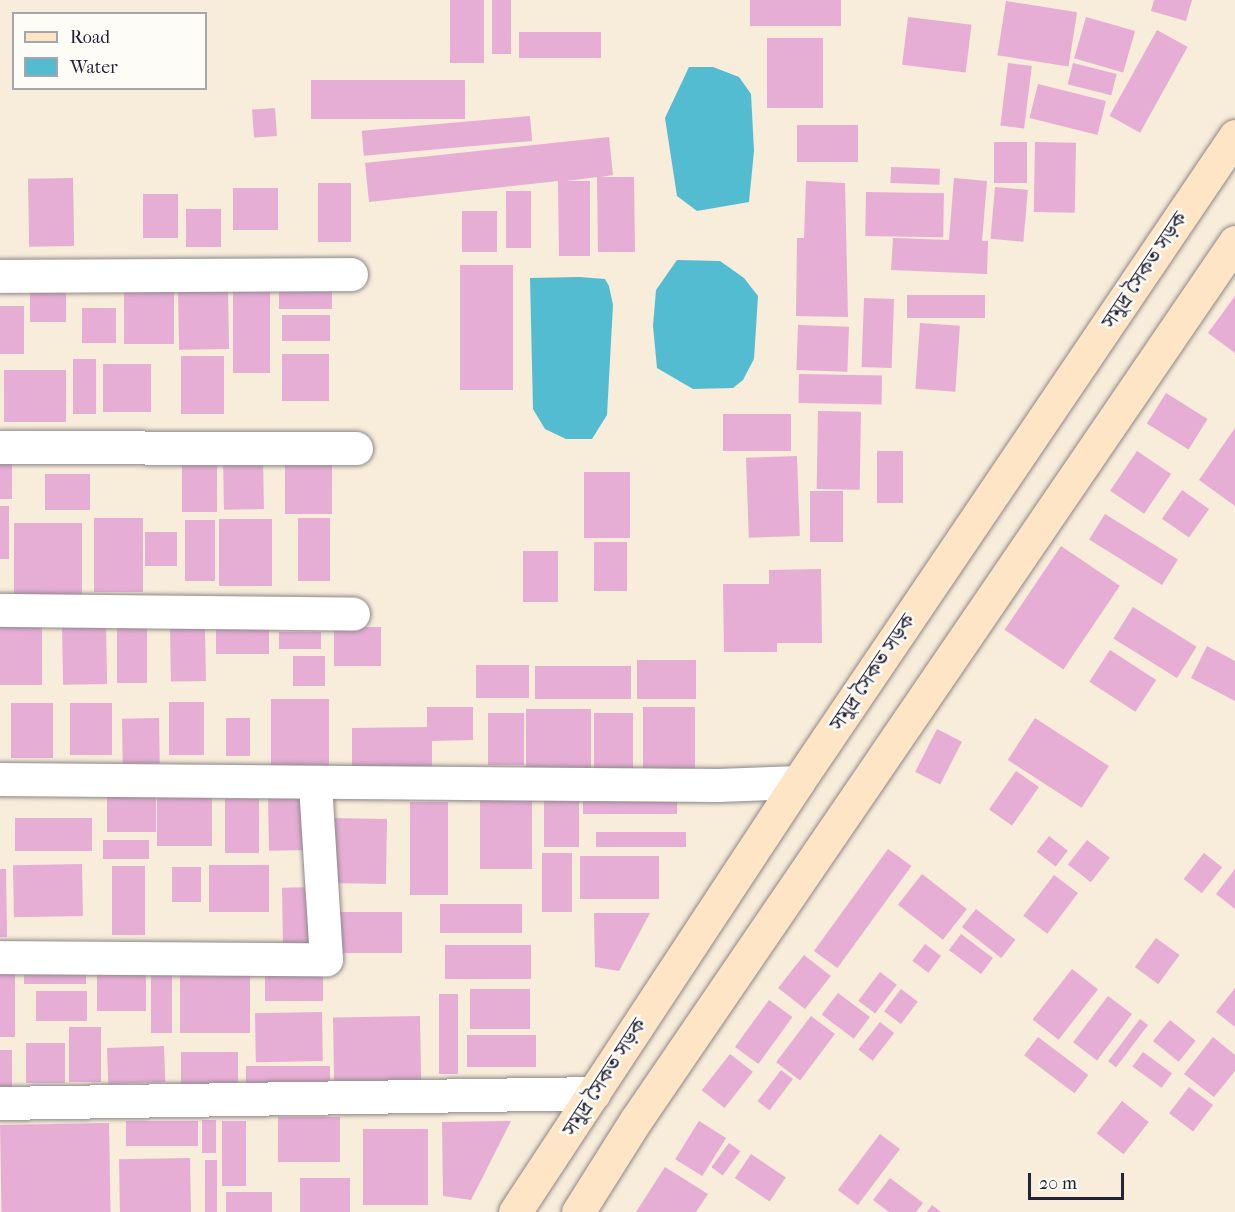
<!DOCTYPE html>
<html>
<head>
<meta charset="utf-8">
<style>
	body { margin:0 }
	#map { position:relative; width:1235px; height:1212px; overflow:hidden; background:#f8ecda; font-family:"IM FELL French Canon","Noto Serif Bengali",serif }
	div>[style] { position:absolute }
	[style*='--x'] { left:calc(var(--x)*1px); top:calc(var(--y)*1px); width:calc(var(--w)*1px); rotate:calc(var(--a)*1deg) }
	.water>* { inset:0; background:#54bcd1 }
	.building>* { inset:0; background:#e6add5; transform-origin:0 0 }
	.roads { filter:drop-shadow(0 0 2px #8d878a) drop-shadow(0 0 2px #8d878a) }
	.minor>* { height:33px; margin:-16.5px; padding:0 16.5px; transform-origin:16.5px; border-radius:16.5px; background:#fff }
	.secondary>* { height:33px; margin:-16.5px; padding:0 16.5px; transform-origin:16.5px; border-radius:16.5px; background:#fde5c5 }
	span { translate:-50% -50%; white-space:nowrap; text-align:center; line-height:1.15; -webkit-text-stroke:5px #fdfcf7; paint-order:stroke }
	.street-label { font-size:21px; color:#22223b }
	.legend { position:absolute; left:12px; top:12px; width:195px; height:78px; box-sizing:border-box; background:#fdfcf7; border:2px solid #a5a5ac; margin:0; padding:8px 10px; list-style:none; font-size:18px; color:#22223b }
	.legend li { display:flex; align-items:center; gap:12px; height:30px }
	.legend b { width:30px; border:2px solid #a5a5ac }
	.scale { position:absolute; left:1028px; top:1173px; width:96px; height:27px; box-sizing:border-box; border:3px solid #22223b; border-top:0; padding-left:8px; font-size:18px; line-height:21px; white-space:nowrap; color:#22223b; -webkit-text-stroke:4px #fdfcf7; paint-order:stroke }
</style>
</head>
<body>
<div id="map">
	<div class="water">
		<div style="clip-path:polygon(689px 67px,713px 67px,739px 77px,751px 94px,754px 151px,749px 202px,697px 211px,677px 196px,665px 118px)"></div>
		<div style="clip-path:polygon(677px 260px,720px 261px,744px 278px,758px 296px,754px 359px,743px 380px,733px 388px,693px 389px,657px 368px,653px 326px,656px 290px)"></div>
		<div style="clip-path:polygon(579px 277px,605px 279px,609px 286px,613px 305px,607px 415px,592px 439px,566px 439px,545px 429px,533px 409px,530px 278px)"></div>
	</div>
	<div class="building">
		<div style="left:450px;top:0;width:34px;height:63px"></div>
		<div style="left:492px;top:0;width:19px;height:54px"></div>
		<div style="left:750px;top:0;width:91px;height:26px"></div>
		<div style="clip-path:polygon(1154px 0,1192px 0,1186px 21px,1151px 11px)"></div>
		<div style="left:1006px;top:1px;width:72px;height:55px;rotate:9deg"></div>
		<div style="left:908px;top:17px;width:64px;height:48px;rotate:7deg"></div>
		<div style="left:1086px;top:17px;width:51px;height:43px;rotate:16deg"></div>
		<div style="left:1157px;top:30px;width:35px;height:98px;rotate:29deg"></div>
		<div style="left:601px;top:32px;width:26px;height:82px;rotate:90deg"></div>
		<div style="left:767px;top:38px;width:56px;height:70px"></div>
		<div style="left:1008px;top:63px;width:24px;height:63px;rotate:7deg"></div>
		<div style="left:1073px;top:63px;width:45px;height:22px;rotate:14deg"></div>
		<div style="left:465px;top:80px;width:39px;height:154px;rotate:90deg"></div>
		<div style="left:1038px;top:84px;width:70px;height:35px;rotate:14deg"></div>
		<div style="left:275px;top:108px;width:28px;height:23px;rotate:86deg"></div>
		<div style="left:530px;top:116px;width:25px;height:169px;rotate:85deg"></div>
		<div style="left:858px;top:125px;width:37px;height:61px;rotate:90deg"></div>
		<div style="clip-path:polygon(609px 137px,613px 175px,601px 177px,634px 177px,635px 252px,598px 252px,597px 177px,566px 181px,590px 181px,590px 256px,559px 256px,558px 181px,369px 202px,365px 163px)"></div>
		<div style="left:994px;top:142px;width:33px;height:41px"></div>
		<div style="left:1035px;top:142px;width:41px;height:70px;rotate:1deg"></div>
		<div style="left:891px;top:167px;width:49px;height:16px;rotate:2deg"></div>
		<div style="left:73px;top:178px;width:68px;height:45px;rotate:89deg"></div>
		<div style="clip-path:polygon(954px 178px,987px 181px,982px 241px,988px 241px,987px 274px,891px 270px,893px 238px,949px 240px)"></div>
		<div style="clip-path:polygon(806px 181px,845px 183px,848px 317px,796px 316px,797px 238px,804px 238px)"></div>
		<div style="left:318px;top:183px;width:33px;height:59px"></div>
		<div style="left:995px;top:187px;width:33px;height:52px;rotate:5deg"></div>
		<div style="left:233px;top:188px;width:45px;height:42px"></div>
		<div style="left:506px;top:191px;width:25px;height:57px"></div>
		<div style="left:866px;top:192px;width:78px;height:44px;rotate:1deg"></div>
		<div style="left:178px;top:194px;width:44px;height:35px;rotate:90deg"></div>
		<div style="left:186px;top:209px;width:35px;height:38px"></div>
		<div style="left:462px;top:211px;width:35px;height:41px"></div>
		<div style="left:460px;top:265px;width:53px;height:125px"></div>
		<div style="left:124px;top:280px;width:50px;height:64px"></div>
		<div style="left:279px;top:280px;width:53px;height:29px"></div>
		<div style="left:233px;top:281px;width:37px;height:92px"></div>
		<div style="left:66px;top:285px;width:37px;height:36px;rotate:90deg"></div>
		<div style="left:228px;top:288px;width:61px;height:50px;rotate:89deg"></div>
		<div style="left:907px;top:295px;width:78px;height:23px"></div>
		<div style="clip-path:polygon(1235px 296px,1235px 353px,1208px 333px)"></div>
		<div style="left:864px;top:298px;width:30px;height:69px;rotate:2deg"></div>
		<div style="left:24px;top:306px;width:48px;height:24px;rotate:90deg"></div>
		<div style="left:116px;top:308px;width:35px;height:34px;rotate:90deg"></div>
		<div style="left:330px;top:315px;width:26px;height:48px;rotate:90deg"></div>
		<div style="left:920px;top:323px;width:40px;height:66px;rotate:4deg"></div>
		<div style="left:798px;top:325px;width:51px;height:45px;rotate:2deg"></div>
		<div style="left:329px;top:354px;width:47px;height:47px;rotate:90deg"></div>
		<div style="left:181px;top:356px;width:43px;height:58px"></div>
		<div style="left:73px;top:359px;width:23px;height:55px"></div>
		<div style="left:103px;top:364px;width:48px;height:48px"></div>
		<div style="left:66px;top:370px;width:52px;height:62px;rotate:90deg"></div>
		<div style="left:799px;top:374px;width:83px;height:29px;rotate:1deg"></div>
		<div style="left:1166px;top:393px;width:49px;height:36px;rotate:32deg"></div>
		<div style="left:818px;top:411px;width:43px;height:78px;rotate:1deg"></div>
		<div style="left:723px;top:414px;width:68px;height:37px"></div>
		<div style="clip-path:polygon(1235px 428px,1235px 506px,1199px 480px)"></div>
		<div style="left:877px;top:451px;width:26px;height:52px"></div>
		<div style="left:1137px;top:451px;width:41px;height:48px;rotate:34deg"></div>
		<div style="left:263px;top:455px;width:54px;height:40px;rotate:89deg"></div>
		<div style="left:797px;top:456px;width:80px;height:51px;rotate:88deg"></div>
		<div style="left:0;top:457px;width:12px;height:42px"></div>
		<div style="left:182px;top:457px;width:35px;height:55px"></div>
		<div style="left:285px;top:458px;width:47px;height:56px"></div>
		<div style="left:584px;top:472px;width:46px;height:66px"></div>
		<div style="left:45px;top:474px;width:45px;height:36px"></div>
		<div style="left:1182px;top:490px;width:33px;height:35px;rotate:35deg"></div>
		<div style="left:810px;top:491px;width:33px;height:51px"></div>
		<div style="left:0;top:506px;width:9px;height:53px"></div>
		<div style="left:1105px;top:514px;width:86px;height:30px;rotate:32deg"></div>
		<div style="left:94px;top:518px;width:49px;height:74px"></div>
		<div style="left:330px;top:518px;width:63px;height:32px;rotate:90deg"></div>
		<div style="left:272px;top:519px;width:67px;height:53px;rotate:90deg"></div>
		<div style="left:185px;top:520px;width:30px;height:61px"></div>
		<div style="left:14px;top:523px;width:68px;height:73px"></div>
		<div style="left:145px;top:532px;width:32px;height:34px"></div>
		<div style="left:627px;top:542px;width:49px;height:33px;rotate:90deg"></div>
		<div style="left:1061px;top:546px;width:71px;height:101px;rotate:34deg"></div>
		<div style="left:523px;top:551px;width:35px;height:51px"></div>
		<div style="clip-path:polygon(821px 569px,822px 643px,777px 643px,777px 652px,724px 652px,723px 584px,769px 584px,769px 570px)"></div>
		<div style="left:1133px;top:607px;width:75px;height:37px;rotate:32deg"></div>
		<div style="left:0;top:621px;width:42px;height:64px"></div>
		<div style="left:106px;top:622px;width:62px;height:44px;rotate:89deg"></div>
		<div style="left:216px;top:625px;width:53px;height:29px"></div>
		<div style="left:117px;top:626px;width:30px;height:57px"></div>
		<div style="left:381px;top:627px;width:39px;height:47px;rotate:90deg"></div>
		<div style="left:205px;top:628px;width:53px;height:35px;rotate:89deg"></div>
		<div style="left:279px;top:632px;width:42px;height:17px"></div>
		<div style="clip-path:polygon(1207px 646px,1235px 661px,1235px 701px,1191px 678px)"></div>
		<div style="left:1110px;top:650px;width:55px;height:38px;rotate:33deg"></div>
		<div style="left:293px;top:656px;width:32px;height:30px"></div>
		<div style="left:696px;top:660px;width:39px;height:59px;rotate:90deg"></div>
		<div style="left:476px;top:665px;width:53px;height:33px"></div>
		<div style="left:631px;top:666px;width:33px;height:96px;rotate:90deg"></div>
		<div style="left:271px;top:699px;width:58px;height:71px"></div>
		<div style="left:169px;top:702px;width:35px;height:53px"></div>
		<div style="left:11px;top:703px;width:42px;height:55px"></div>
		<div style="left:70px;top:703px;width:42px;height:52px"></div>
		<div style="clip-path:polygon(427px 707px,473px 707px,473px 740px,432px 741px,432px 784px,352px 785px,352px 728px,427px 727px)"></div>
		<div style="left:643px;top:707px;width:52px;height:68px"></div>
		<div style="left:526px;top:709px;width:65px;height:72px"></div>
		<div style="left:488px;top:713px;width:36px;height:52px"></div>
		<div style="left:594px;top:713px;width:39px;height:66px"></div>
		<div style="left:159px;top:718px;width:45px;height:37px;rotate:89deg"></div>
		<div style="left:226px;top:718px;width:24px;height:38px"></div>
		<div style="left:1035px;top:718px;width:88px;height:50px;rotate:33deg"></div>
		<div style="left:937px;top:729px;width:28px;height:48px;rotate:27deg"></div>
		<div style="left:1016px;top:771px;width:28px;height:47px;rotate:35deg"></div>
		<div style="left:583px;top:788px;width:94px;height:26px"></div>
		<div style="left:310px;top:792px;width:58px;height:42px;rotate:89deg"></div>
		<div style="left:156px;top:794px;width:38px;height:49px;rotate:90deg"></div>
		<div style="left:157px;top:794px;width:55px;height:52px"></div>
		<div style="left:532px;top:796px;width:73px;height:52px;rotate:90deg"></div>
		<div style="left:544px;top:796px;width:35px;height:51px"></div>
		<div style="left:225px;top:799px;width:34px;height:54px"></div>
		<div style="left:410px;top:802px;width:38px;height:93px"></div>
		<div style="left:15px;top:818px;width:77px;height:33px"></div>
		<div style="left:331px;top:818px;width:56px;height:65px;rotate:1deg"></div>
		<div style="left:686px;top:832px;width:15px;height:90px;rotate:90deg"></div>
		<div style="left:1049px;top:836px;width:24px;height:20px;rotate:38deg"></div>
		<div style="left:103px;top:840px;width:46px;height:19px"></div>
		<div style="left:1087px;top:840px;width:29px;height:31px;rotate:38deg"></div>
		<div style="left:888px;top:849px;width:29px;height:126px;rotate:36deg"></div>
		<div style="left:542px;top:853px;width:30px;height:59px"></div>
		<div style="left:1204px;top:853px;width:23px;height:33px;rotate:38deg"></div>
		<div style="left:659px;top:856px;width:43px;height:79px;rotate:90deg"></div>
		<div style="left:82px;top:864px;width:52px;height:69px;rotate:89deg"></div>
		<div style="left:269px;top:865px;width:47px;height:60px;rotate:90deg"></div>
		<div style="left:112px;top:866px;width:33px;height:69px"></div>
		<div style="left:201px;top:867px;width:35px;height:29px;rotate:90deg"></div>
		<div style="clip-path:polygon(0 869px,6px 869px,7px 937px,0 937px)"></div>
		<div style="clip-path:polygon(1235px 869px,1235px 909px,1216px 894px)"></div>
		<div style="left:922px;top:874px;width:57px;height:39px;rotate:38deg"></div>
		<div style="left:1054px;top:875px;width:30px;height:51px;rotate:37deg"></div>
		<div style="left:319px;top:887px;width:57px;height:37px;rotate:89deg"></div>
		<div style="left:522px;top:904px;width:29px;height:82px;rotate:90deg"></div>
		<div style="left:976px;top:909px;width:50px;height:23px;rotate:38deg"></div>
		<div style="left:340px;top:912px;width:62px;height:41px"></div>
		<div style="clip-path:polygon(594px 913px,650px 913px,619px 971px,595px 967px)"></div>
		<div style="left:961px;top:934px;width:40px;height:20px;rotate:37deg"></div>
		<div style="left:1156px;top:938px;width:29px;height:36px;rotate:36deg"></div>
		<div style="left:925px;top:944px;width:20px;height:21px;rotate:37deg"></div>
		<div style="left:445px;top:945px;width:86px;height:34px"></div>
		<div style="left:804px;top:955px;width:34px;height:42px;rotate:38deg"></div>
		<div style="left:151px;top:962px;width:21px;height:71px"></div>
		<div style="left:0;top:963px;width:15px;height:74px"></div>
		<div style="left:24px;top:964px;width:62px;height:20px"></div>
		<div style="left:180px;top:966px;width:70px;height:67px"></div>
		<div style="left:97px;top:967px;width:49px;height:44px"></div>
		<div style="left:1072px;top:969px;width:33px;height:64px;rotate:38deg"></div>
		<div style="left:265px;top:972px;width:58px;height:29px"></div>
		<div style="left:880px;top:972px;width:21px;height:36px;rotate:37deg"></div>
		<div style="clip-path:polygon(1235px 988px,1235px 1027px,1216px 1012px)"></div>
		<div style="left:470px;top:989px;width:60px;height:40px"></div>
		<div style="left:901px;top:989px;width:21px;height:28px;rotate:37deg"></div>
		<div style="left:87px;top:991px;width:30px;height:51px;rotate:90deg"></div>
		<div style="left:838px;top:993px;width:40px;height:27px;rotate:37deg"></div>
		<div style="left:439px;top:994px;width:19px;height:80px"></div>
		<div style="left:1108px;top:996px;width:30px;height:58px;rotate:37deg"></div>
		<div style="left:769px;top:1000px;width:29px;height:58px;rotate:36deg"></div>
		<div style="left:322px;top:1012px;width:49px;height:67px;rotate:89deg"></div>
		<div style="left:420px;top:1016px;width:64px;height:87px;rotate:89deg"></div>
		<div style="left:811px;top:1016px;width:30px;height:58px;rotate:37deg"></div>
		<div style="left:1140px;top:1019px;width:10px;height:53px;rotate:37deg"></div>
		<div style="left:1170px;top:1020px;width:33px;height:27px;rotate:39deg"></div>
		<div style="left:880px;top:1022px;width:18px;height:35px;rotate:38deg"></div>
		<div style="left:69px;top:1027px;width:32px;height:55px"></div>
		<div style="left:536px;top:1035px;width:32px;height:69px;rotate:90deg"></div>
		<div style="left:1038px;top:1037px;width:63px;height:23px;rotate:37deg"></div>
		<div style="clip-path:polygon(1213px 1037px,1235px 1055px,1235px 1071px,1214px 1097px,1184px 1074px)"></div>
		<div style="left:65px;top:1043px;width:40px;height:39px;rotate:90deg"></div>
		<div style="left:164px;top:1046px;width:36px;height:57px;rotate:88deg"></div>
		<div style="left:0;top:1050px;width:12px;height:40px"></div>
		<div style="left:181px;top:1052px;width:57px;height:38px"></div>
		<div style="left:1143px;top:1052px;width:36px;height:18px;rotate:36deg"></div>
		<div style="left:730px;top:1054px;width:29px;height:46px;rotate:38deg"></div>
		<div style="left:330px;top:1066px;width:30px;height:84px;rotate:90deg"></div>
		<div style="left:781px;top:1070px;width:15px;height:39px;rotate:37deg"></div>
		<div style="left:1189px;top:1087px;width:30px;height:33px;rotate:37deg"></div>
		<div style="left:1122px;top:1101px;width:34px;height:41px;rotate:38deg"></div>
		<div style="left:340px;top:1117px;width:45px;height:62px;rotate:90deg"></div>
		<div style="left:202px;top:1120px;width:14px;height:33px"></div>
		<div style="left:126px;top:1121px;width:72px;height:25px"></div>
		<div style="left:222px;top:1121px;width:24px;height:65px"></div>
		<div style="clip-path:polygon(511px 1121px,471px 1200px,443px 1196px,442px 1122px)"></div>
		<div style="left:699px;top:1121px;width:32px;height:45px;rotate:32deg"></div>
		<div style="left:109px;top:1123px;width:89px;height:109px;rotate:89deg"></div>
		<div style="left:363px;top:1129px;width:65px;height:76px"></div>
		<div style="left:880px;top:1134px;width:25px;height:70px;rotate:37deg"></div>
		<div style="left:729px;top:1143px;width:14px;height:30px;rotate:36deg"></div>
		<div style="left:751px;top:1154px;width:42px;height:29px;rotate:34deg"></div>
		<div style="left:190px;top:1158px;width:54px;height:71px;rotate:89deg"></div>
		<div style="left:205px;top:1160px;width:12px;height:52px"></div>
		<div style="clip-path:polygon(665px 1167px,708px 1194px,696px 1212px,636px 1212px)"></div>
		<div style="left:300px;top:1178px;width:50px;height:34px"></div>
		<div style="clip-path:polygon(890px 1178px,923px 1203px,916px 1212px,889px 1212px,873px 1200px)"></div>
		<div style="left:226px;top:1192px;width:46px;height:20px"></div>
		<div style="clip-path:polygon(932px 1205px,941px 1212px,927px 1212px)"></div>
	</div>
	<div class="roads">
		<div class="minor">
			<div style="--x:0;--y:276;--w:351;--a:-0.3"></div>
			<div style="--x:0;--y:447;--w:356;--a:0.2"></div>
			<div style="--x:0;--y:610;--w:353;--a:0.6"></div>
			<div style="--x:0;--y:779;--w:718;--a:0.48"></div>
			<div style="--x:718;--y:785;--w:80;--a:-2.1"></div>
			<div style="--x:0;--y:957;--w:326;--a:0.4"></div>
			<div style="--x:326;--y:959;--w:177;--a:-93.6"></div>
			<div style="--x:0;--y:1103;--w:594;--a:-0.96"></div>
		</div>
		<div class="secondary">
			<div style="--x:515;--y:1212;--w:515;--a:-56.65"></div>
			<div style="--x:798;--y:782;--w:780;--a:-55.92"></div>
			<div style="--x:578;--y:1212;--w:109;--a:-57.8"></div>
			<div style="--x:636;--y:1120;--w:1063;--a:-55.7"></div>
		</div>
	</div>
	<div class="street-label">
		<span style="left:1144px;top:270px;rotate:-56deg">সমুদ্র সৈকত সড়ক</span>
		<span style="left:872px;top:672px;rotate:-56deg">সমুদ্র সৈকত সড়ক</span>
		<span style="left:604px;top:1077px;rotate:-57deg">সমুদ্র সৈকত সড়ক</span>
	</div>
	<ul class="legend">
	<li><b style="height:8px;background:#fde5c5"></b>Road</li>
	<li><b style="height:16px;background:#54bcd1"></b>Water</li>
	</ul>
	<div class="scale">20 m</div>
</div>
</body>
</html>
